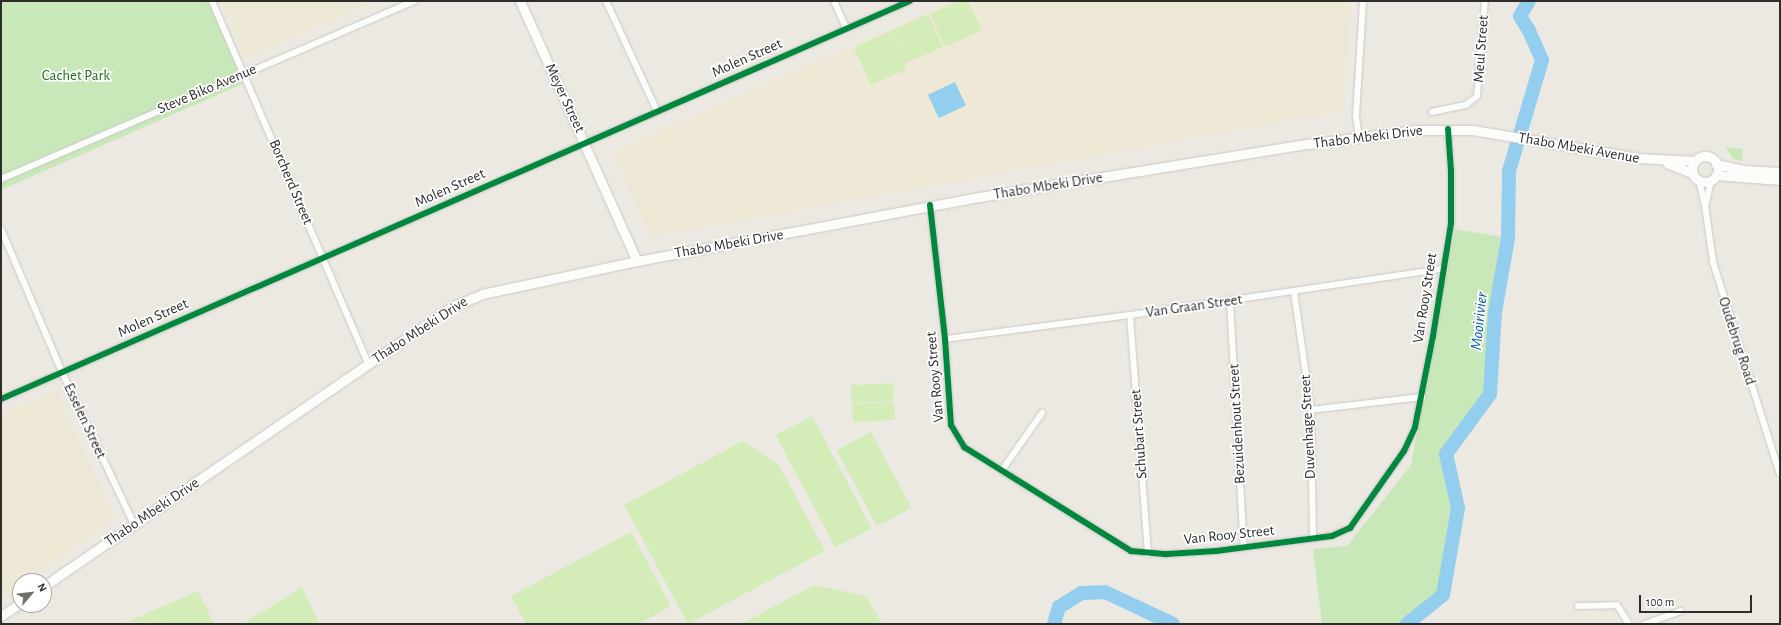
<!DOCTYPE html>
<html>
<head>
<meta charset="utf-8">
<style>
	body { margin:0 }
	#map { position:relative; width:1781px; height:625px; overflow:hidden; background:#ece9e2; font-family:"Alegreya Sans",sans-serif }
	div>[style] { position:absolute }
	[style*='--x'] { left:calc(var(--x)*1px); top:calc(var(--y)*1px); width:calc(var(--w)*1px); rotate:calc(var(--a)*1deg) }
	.education>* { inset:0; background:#eee9d7 }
	.green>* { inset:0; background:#c8e8ba }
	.pitch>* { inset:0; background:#d3ecb8; transform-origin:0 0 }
	.water>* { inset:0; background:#94ceef; transform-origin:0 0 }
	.river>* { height:14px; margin:-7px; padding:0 7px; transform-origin:7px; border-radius:7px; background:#94ceef }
	.roads { filter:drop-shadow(0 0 1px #c9c8c7) drop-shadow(0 0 1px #c9c8c7) }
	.street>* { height:6px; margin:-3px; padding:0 3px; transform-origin:3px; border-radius:3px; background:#fcfcfb }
	.secondary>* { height:9px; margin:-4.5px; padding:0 4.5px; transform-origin:4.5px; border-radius:4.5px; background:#fcfcfb }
	.secondary>.ring { margin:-4.5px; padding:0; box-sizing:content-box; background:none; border:9px solid #fcfcfb; border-radius:50% }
	.cycleway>* { height:6px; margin:-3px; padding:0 3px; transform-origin:3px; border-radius:3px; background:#00873e }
	span { translate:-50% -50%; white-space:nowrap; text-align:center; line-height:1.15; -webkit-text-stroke:3.5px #fff; paint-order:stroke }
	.street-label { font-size:15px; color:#2d2d2d }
	.park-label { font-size:15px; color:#206f18 }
	.water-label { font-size:16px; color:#085ea5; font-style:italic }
	.frame { position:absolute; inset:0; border:2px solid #2d2d2d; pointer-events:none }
	.north { position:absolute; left:12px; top:573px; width:40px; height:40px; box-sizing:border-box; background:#fff; border:1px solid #ababab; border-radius:50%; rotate:62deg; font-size:11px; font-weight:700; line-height:16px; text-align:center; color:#2d2d2d }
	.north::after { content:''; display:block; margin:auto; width:14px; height:18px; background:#706f6c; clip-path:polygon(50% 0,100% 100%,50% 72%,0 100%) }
	.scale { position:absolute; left:1639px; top:595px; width:113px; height:18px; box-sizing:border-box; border:2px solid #2d2d2d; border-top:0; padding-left:5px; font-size:12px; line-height:14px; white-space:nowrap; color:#2d2d2d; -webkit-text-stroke:3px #fff; paint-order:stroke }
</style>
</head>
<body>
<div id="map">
	<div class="education">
		<div style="clip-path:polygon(219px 1px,377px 1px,245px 59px)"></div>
		<div style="clip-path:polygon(953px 1px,1352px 1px,1343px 111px,650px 238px,612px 152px)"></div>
		<div style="clip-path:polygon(57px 390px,116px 519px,26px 581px,20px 581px,20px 585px,1px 598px,1px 414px)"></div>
	</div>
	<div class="green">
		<div style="clip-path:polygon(1px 1px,212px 1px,247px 82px,1px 190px)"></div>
		<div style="clip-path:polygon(1726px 147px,1743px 149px,1742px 161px,1733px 159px)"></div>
		<div style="clip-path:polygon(1455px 229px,1508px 238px,1495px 312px,1490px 394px,1446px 454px,1458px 508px,1443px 595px,1407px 624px,1322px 624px,1313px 549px,1347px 546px,1411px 465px)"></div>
	</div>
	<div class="pitch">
		<div style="clip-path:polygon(958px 1px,968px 1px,982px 30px,945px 47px,930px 14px)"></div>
		<div style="left:928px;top:14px;width:36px;height:41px;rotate:66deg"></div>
		<div style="left:890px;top:31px;width:41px;height:40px;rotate:65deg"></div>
		<div style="left:893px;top:383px;width:18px;height:42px;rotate:87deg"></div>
		<div style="left:894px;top:402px;width:18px;height:42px;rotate:87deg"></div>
		<div style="left:812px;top:416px;width:127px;height:41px;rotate:62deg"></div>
		<div style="left:871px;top:432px;width:86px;height:39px;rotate:62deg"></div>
		<div style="clip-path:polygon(743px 441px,779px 465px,825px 551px,688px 624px,624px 505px)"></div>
		<div style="clip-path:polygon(631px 532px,671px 606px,638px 624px,526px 624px,511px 596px)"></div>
		<div style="clip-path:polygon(814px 585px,866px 596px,882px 624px,741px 624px)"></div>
		<div style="clip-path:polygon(302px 587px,320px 624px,243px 624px)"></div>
		<div style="clip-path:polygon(198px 591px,214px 624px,127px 622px)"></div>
	</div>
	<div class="water">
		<div style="left:955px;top:82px;width:26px;height:30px;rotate:65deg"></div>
	</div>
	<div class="river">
		<div style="--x:1054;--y:624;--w:18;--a:-74"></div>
		<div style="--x:1059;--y:607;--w:26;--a:-32"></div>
		<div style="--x:1081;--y:593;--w:24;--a:-2"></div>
		<div style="--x:1105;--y:592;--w:75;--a:25.2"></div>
		<div style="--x:1407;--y:624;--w:46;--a:-38.9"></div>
		<div style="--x:1443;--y:595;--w:88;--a:-80.2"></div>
		<div style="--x:1458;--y:508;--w:55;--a:-102.5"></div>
		<div style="--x:1446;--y:454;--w:74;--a:-53.7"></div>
		<div style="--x:1490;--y:394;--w:82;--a:-86.5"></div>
		<div style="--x:1495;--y:312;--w:75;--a:-80"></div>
		<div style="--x:1508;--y:238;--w:67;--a:-89.1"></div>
		<div style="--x:1509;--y:171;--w:116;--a:-73.4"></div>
		<div style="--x:1542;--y:60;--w:34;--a:-114"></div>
		<div style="--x:1528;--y:29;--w:15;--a:-122"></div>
		<div style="--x:1520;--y:16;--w:17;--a:-59"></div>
	</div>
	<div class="roads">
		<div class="street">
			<div style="--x:212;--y:1;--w:395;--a:66.7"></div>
			<div style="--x:606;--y:1;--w:121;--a:65.1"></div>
			<div style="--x:834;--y:1;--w:30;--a:66"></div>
			<div style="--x:1432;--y:112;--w:35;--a:-12"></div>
			<div style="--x:1466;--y:105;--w:14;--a:-39"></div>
			<div style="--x:1477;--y:96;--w:95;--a:-85.2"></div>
			<div style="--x:1359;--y:138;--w:22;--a:-98"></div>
			<div style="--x:1356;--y:116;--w:115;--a:-86.5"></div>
			<div style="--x:1;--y:179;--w:450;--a:-23.3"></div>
			<div style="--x:1699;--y:180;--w:26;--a:77"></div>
			<div style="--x:1705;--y:205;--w:58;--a:82"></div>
			<div style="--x:1713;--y:262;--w:222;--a:72.5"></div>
			<div style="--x:1706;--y:203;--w:23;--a:-77"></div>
			<div style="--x:930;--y:205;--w:135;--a:83.6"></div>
			<div style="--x:945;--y:339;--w:86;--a:86"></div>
			<div style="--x:951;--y:425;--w:26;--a:59"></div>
			<div style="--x:964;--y:447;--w:197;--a:31.9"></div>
			<div style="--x:1131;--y:551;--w:36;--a:5"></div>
			<div style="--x:1167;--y:554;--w:49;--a:-3.5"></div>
			<div style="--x:1216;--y:551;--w:117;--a:-7.4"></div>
			<div style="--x:1332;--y:536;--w:20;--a:-24"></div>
			<div style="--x:1350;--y:528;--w:94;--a:-55"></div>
			<div style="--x:1404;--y:451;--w:26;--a:-65"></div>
			<div style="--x:1415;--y:427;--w:93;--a:-78.8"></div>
			<div style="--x:1433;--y:336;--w:114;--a:-80.9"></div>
			<div style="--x:1451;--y:223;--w:52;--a:-90"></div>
			<div style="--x:1451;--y:171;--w:42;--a:-94.1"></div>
			<div style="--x:1;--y:229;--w:155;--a:66.9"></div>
			<div style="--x:62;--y:372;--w:168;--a:64.7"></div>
			<div style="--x:1294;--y:292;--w:119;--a:81.8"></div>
			<div style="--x:1311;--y:410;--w:129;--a:89.1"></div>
			<div style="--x:1230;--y:301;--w:247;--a:86.8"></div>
			<div style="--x:1130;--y:315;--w:240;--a:85.7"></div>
			<div style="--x:945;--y:339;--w:187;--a:-7.4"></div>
			<div style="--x:1130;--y:315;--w:316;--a:-8.4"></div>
			<div style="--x:1;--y:399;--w:992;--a:-23.65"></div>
			<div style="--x:1311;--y:410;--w:112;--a:-6.7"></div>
			<div style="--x:1002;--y:470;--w:70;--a:-54.9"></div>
			<div style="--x:1578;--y:606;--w:39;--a:-1"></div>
			<div style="--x:1617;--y:605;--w:22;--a:58"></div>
			<div style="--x:1645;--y:624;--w:38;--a:-20"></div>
		</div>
		<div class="secondary">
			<div style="--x:520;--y:1;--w:285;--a:65.8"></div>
			<div class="ring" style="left:1692px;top:156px;width:17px;height:17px"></div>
			<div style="--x:1667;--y:163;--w:27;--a:22"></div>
			<div style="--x:1716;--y:164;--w:29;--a:12"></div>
			<div style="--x:1744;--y:170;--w:36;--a:3"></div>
			<div style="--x:1716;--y:175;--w:64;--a:4.5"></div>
			<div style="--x:44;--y:586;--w:496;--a:-34.4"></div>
			<div style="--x:453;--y:306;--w:31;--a:-22"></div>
			<div style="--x:482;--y:294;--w:158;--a:-12"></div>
			<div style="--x:637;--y:261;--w:348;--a:-10.6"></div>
			<div style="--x:979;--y:197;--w:333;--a:-9.2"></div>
			<div style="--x:1308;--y:144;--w:109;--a:-7.4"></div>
			<div style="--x:1416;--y:130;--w:57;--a:0"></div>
			<div style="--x:1473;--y:130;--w:168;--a:9.6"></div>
			<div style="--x:1639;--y:158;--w:56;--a:3.1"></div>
			<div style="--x:1;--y:616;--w:23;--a:-34"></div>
		</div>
	</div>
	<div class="cycleway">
		<div style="--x:930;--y:205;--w:135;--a:83.6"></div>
		<div style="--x:945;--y:339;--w:86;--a:86"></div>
		<div style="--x:951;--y:425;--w:26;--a:59"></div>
		<div style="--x:964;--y:447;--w:197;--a:31.9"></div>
		<div style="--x:1131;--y:551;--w:36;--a:5"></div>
		<div style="--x:1167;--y:554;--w:49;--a:-3.5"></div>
		<div style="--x:1216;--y:551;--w:117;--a:-7.4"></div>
		<div style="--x:1332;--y:536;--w:20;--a:-24"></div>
		<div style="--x:1350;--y:528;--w:94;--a:-55"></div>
		<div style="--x:1404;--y:451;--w:26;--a:-65"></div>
		<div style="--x:1415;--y:427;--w:93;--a:-78.8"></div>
		<div style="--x:1433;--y:336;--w:114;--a:-80.9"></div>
		<div style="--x:1451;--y:223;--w:52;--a:-90"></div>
		<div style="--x:1451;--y:171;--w:42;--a:-94.1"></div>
		<div style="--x:1;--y:399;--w:992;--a:-23.65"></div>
	</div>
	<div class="street-label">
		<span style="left:1481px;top:49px;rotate:-86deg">Meul Street</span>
		<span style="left:747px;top:58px;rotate:-24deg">Molen Street</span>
		<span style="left:207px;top:89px;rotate:-23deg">Steve Biko Avenue</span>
		<span style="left:565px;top:98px;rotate:65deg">Meyer Street</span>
		<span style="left:1368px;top:137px;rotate:-7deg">Thabo Mbeki Drive</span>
		<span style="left:1579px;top:148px;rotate:10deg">Thabo Mbeki Avenue</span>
		<span style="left:291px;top:182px;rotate:67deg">Borcherd Street</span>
		<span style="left:1048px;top:186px;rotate:-9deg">Thabo Mbeki Drive</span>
		<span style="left:450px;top:188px;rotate:-24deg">Molen Street</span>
		<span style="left:729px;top:244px;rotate:-10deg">Thabo Mbeki Drive</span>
		<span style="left:1425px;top:298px;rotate:-81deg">Van Rooy Street</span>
		<span style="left:1194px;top:306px;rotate:-8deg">Van Graan Street</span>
		<span style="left:153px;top:318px;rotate:-24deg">Molen Street</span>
		<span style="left:420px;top:330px;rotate:-33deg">Thabo Mbeki Drive</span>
		<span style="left:1737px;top:341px;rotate:72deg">Oudebrug Road</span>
		<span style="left:935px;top:377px;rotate:-95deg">Van Rooy Street</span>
		<span style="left:85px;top:421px;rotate:65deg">Esselen Street</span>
		<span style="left:1237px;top:424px;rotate:-93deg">Bezuidenhout Street</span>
		<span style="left:1308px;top:427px;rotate:-93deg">Duvenhage Street</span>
		<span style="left:1139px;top:434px;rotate:-94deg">Schubart Street</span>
		<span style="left:152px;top:512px;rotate:-34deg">Thabo Mbeki Drive</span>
		<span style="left:1229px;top:535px;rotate:-6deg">Van Rooy Street</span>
	</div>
	<div class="park-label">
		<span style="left:76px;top:76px">Cachet Park</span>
	</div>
	<div class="water-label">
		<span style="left:1479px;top:321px;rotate:-84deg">Mooirivier</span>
	</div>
	<div class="frame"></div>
	<div class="north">N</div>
	<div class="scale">100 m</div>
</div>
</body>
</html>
